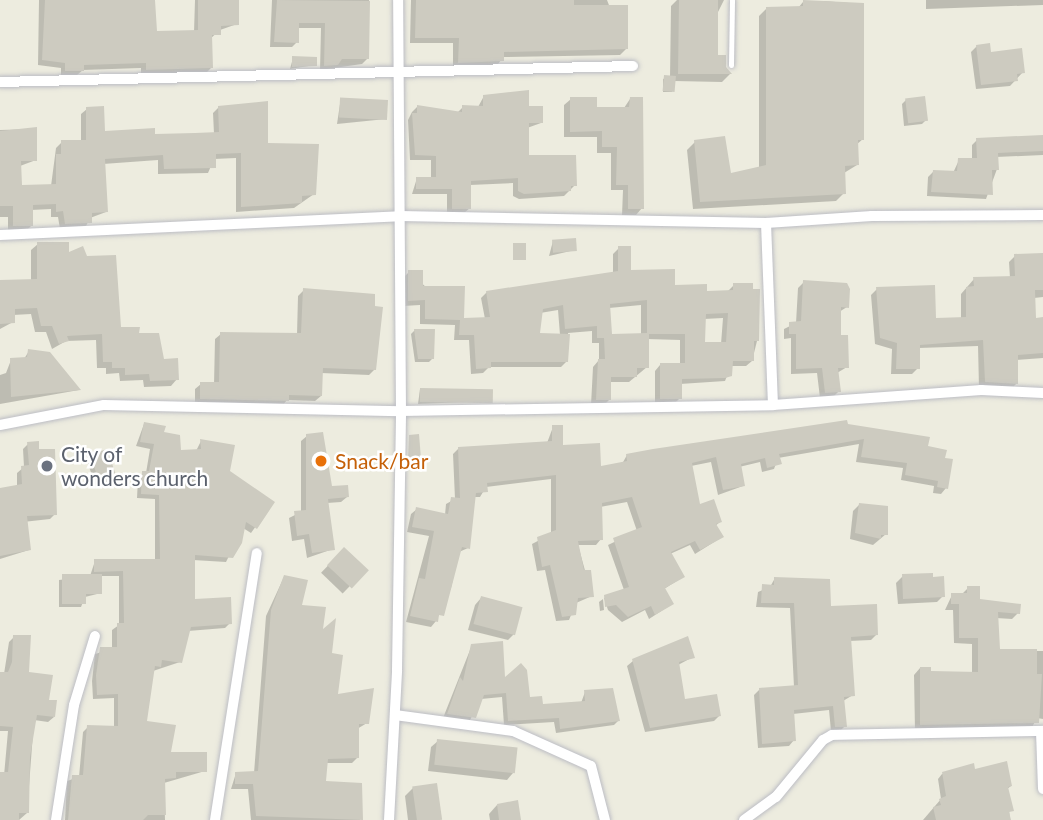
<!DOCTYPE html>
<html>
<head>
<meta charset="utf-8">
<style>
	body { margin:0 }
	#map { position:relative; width:1043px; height:820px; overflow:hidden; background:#edecdf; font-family:Lato,sans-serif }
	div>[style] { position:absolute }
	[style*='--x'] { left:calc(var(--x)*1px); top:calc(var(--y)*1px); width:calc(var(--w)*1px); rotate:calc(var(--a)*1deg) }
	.shadow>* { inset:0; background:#0003; transform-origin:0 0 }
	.building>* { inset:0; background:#cdcbc0; transform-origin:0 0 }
	.roads { filter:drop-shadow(0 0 2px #bcbdc4) drop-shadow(0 0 2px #bcbdc4) }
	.service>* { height:5px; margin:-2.5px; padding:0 2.5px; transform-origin:2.5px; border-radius:2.5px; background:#fff }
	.minor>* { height:10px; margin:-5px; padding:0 5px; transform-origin:5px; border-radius:5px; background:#fff }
	.dots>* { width:19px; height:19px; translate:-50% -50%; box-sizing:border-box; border:4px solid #fff; border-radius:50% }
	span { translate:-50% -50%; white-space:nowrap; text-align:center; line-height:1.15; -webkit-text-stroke:5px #fff; paint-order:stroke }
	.worship-label { font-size:21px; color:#5b616d }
	.left { translate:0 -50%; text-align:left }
	.food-label { font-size:21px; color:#c56008 }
</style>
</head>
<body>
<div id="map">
	<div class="shadow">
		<div style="clip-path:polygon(39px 0,153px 0,155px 33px,194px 32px,195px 0,237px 0,237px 24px,220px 30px,210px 39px,211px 68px,206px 73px,141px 75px,141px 68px,83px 70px,77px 75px,61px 76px,61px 68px,38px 65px)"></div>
		<div style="clip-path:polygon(272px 0,369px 0,368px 58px,362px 64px,320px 70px,321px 28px,297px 28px,297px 42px,292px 47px,270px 47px)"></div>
		<div style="clip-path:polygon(411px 0,607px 0,626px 49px,620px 55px,503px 57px,496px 67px,453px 68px,453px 43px,410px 43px)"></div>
		<div style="clip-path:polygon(677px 0,724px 0,717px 14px,716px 57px,730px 74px,722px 82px,674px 81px,672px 92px,663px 92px,663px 79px,670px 77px,671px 6px)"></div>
		<div style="clip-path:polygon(926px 0,1043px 0,1043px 5px,926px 9px)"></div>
		<div style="clip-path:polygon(823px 1px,862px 4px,863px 139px,856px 145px,857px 165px,844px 173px,844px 193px,836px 201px,693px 209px,687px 150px,695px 142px,729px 175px,759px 169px,759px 16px,767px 8px,798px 8px,803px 2px)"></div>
		<div style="clip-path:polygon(977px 46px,989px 54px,1023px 72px,1010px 86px,976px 89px,971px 52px)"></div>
		<div style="clip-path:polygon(293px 58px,315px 65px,290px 69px)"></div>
		<div style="clip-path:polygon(484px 96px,527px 108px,541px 123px,527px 128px,527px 157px,575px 185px,564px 196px,519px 199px,513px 196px,513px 183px,470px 185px,470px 208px,464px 213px,447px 213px,447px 194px,412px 194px,417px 178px,431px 179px,431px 160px,410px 160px,408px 120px,412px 112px,417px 107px,457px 113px,463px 107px,478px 107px)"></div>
		<div style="clip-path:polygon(571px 99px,595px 108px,624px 108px,630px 99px,642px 208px,636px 215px,622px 215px,623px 190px,611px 190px,611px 153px,597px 153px,597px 137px,564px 137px,564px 105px)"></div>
		<div style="clip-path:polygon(906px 100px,926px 120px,922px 124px,904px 126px,902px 104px)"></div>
		<div style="clip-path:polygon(340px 104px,386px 119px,337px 124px)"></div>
		<div style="clip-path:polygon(219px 107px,266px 144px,314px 194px,294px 208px,236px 212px,236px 158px,214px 159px,208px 173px,158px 174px,158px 160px,103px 164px,106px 212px,90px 218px,85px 228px,60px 229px,58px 217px,51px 217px,51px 209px,31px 210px,32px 225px,26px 231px,8px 231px,8px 217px,0 217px,0 130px,35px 129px,36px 160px,20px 166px,20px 187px,51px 186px,56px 148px,62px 142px,81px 142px,81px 114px,87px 109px,103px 133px,153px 136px,214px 134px,213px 113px)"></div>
		<div style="clip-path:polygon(1043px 137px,1043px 155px,996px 157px,997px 169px,986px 199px,927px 196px,928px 177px,933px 172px,953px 173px,959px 160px,972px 160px,972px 145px,977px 140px)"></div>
		<div style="clip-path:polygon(553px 241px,575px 250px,549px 256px)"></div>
		<div style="clip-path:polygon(38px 244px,67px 255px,120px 328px,138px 335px,177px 379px,171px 386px,144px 387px,143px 380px,120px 381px,119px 373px,106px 374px,106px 368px,97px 368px,96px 340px,66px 341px,52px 349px,46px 332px,35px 332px,31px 314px,13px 315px,13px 322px,0 329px,0 282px,31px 281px,31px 250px)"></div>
		<div style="clip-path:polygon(evenodd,619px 248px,629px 271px,674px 287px,705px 293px,727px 292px,734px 285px,757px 341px,752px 361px,746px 366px,731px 366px,725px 381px,680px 384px,680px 398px,674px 404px,655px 404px,655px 371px,660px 365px,680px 365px,680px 340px,647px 339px,647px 367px,629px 382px,610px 382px,610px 399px,604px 405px,591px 405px,593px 367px,599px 360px,599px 343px,592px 343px,592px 331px,568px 333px,567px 361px,561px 367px,489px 367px,483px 373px,471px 374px,469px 340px,454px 340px,455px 325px,420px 324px,420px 305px,403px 306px,403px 278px,409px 272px,462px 319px,485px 319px,481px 298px,487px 292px,613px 274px,613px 254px,619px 248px,641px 305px,641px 335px,611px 336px,609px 308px,641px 305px,619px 248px,558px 310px,560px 335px,538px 334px,540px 313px,558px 310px,619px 248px,723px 318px,721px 344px,703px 344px,704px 319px,723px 318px)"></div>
		<div style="clip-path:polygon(1043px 254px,1043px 297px,1034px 298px,1034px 319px,1043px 319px,1043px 358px,1016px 360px,1017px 383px,1011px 389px,979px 388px,978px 346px,919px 348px,918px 368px,912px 374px,891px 374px,892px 349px,875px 344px,871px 295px,877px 289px,935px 320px,961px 319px,961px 294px,974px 279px,1010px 278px,1009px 262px,1015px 256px)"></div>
		<div style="clip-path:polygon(804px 282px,847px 307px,839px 312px,839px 337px,847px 367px,837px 373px,839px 391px,833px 397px,820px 398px,817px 373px,791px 374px,791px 338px,784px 339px,784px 329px,796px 323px,798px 288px)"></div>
		<div style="clip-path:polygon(304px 290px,375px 369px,369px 375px,321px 373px,321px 396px,315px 401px,287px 400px,282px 406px,195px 404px,195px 389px,201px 384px,214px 384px,215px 339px,221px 334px,297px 334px,298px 296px)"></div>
		<div style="clip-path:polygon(415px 330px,433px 358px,429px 362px,415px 362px,411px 334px)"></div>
		<div style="clip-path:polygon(29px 351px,79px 390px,0 404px,0 375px,6px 373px,11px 360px,24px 359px)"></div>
		<div style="clip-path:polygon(420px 389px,491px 401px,418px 404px)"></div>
		<div style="clip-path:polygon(144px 424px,162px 434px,179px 452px,196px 451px,201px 441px,228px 472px,273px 502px,251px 533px,243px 528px,226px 562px,193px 560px,193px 601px,230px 623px,225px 628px,188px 631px,180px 662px,153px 671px,145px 722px,169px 754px,205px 771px,164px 783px,165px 820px,65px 820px,67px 781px,79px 777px,83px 732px,88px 727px,114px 727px,114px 698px,93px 699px,92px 681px,95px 654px,112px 649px,112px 630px,119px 625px,119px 576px,101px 576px,101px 593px,85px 597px,81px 607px,59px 607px,59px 580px,90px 576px,95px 561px,155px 561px,155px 499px,137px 498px,138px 478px,146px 473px,150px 449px,136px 446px)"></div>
		<div style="clip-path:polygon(847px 425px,926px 448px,943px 460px,946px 488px,941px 494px,933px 493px,934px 486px,901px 480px,903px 468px,856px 462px,859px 444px,778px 458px,774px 469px,762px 472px,760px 462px,739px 467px,743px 486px,718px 495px,711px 462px,691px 466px,699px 506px,720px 522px,715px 526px,722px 537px,695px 554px,690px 545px,670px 554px,683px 577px,664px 589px,672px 604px,649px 619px,645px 610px,622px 622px,608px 610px,604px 598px,624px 590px,608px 545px,637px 531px,627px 502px,600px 507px,601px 539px,596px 545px,578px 545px,592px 596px,576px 603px,569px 620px,556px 621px,545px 570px,537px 571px,532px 544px,551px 534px,551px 479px,486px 487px,480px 497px,474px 497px,468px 548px,459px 552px,451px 588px,436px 621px,431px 627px,406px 622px,429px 536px,407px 532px,411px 514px,417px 509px,445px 515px,446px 504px,455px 499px,453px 454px,459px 448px,547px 443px,553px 427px,561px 447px,599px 468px,622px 464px,627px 455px)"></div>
		<div style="clip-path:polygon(307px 436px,330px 488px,347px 497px,341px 502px,327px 503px,333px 549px,307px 558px,304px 539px,292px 541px,289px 518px,301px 512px,301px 441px)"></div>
		<div style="clip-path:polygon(28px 444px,55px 514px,50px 519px,23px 522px,29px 550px,0 559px,0 490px,17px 487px,17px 473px,24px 467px,23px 449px)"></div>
		<div style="clip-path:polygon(106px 451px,115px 478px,96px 487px,87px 461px)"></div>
		<div style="clip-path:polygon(859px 505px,886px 534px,873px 545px,850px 539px,853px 511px)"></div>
		<div style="left:344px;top:549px;width:30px;height:33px;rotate:44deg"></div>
		<div style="clip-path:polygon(903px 576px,932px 579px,943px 596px,937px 602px,898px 604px,896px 583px)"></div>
		<div style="clip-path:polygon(284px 577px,321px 634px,330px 655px,336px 696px,367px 723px,357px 729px,357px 758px,352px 763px,326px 763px,324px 783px,360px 784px,360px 820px,251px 820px,248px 789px,231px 789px,236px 773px,254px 773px,266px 616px)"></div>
		<div style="clip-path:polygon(775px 578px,877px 634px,871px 640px,849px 641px,853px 695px,843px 701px,845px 726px,840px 731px,831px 731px,829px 710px,793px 714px,794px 740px,789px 746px,758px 748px,754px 695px,760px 689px,794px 687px,790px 608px,756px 607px,758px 592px,770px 587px)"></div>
		<div style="clip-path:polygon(968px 588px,978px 601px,1018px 613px,1012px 619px,996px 618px,999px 651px,1043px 651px,1043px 719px,1037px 718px,1031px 729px,915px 731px,914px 675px,920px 668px,929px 673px,972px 673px,972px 644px,954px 643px,953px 610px,945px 610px,952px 595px,961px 595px)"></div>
		<div style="clip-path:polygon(481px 598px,514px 634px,508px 640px,468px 630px,475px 605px)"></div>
		<div style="clip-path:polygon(603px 599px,604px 610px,600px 611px,599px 602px)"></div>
		<div style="clip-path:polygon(14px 637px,27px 673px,54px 717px,48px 722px,34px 720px,27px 813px,19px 820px,0 820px,8px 731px,0 731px,0 674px,4px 674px,9px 642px)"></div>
		<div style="clip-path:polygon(472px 645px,503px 681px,528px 699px,541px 706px,581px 703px,585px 692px,618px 721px,614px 725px,556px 733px,554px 722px,504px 725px,502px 697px,481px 699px,469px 722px,443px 718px)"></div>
		<div style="clip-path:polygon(693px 657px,678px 665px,684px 701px,720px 715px,714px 721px,645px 732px,627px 666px,633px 661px)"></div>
		<div style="clip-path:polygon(438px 741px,513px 773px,507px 780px,428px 771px,431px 747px)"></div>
		<div style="clip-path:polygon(974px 771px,1011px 786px,1007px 789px,1010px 820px,923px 820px,941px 799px,938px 779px,942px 774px)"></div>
		<div style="clip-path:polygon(413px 788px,440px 820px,408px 820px,405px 796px)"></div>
		<div style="clip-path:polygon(497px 805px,519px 820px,490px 820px,489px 814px)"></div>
	</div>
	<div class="building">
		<div style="clip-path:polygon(45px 0,155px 0,157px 31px,198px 30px,198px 0,239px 0,239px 25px,221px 26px,221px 35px,212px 35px,213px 68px,146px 70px,146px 63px,84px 65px,84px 71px,65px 71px,65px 63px,42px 60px)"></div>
		<div style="clip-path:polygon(277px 0,370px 1px,369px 59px,342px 59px,338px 65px,324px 66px,325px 23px,299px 23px,299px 43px,274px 42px)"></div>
		<div style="clip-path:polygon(416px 0,574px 0,574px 5px,628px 5px,628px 49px,504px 52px,504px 61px,458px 63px,459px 38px,415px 38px)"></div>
		<div style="clip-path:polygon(679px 0,718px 0,718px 55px,726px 55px,726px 67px,732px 74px,678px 74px)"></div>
		<div style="clip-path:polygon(803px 0,864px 3px,864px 140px,858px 140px,859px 165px,845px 166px,846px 194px,700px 202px,694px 140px,725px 136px,731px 173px,766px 165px,766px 7px,803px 6px)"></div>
		<div style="clip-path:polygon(990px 43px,991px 52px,1022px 48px,1025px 73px,1017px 74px,1018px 81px,981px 85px,976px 45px)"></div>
		<div style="clip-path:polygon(292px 56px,317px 57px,317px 66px,292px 67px)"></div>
		<div style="left:664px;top:75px;width:12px;height:16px;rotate:5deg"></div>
		<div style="clip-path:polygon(529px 90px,529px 106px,543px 106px,543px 123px,529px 123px,529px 155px,576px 155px,577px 186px,571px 186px,571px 191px,524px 194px,518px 191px,518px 178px,471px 181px,471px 209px,452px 209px,452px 189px,416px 189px,416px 177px,436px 177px,436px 156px,415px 155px,412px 113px,417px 113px,417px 105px,462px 112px,462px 105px,483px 106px,483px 95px)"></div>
		<div style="left:925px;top:96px;width:25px;height:20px;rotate:83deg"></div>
		<div style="clip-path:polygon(570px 97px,597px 97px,597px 107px,629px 107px,630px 97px,643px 97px,644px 209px,628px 209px,628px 185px,616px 185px,617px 147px,602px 147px,602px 131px,570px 132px)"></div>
		<div style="left:388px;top:100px;width:20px;height:48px;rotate:93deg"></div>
		<div style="clip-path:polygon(268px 101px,268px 143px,319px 144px,316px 195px,302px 196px,302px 203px,241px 207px,241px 153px,216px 154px,216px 168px,164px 169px,163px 155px,105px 159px,108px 212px,92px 213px,92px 223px,65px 224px,63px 211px,56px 212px,56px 204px,33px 205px,33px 226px,13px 226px,13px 206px,0 206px,0 131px,37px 127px,37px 161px,21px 161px,22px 185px,56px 184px,56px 154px,61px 154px,61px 140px,86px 140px,86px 107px,104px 106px,105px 131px,155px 128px,155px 134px,195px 133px,219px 132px,218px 106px)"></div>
		<div style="clip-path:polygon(1043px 135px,1043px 151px,998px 153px,999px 170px,992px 170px,993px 195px,931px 192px,933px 170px,957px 171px,958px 158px,977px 158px,976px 138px)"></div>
		<div style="left:576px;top:238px;width:13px;height:24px;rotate:86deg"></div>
		<div style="clip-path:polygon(37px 242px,69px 242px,69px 252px,83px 246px,87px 256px,116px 255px,121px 327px,140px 327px,139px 333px,159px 333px,164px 359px,178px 358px,179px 380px,150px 381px,149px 374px,125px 375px,125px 368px,112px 368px,112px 362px,103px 362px,102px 334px,67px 336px,69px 341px,59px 344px,52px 326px,41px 326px,37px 308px,15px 309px,15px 323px,0 324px,0 280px,37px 279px)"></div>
		<div style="left:513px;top:243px;width:13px;height:17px"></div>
		<div style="clip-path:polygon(evenodd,618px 246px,631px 246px,631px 270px,675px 269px,675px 285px,707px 284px,707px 291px,733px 290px,733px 283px,753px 283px,753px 289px,760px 289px,759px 341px,754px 341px,754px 361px,733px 361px,732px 376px,725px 378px,682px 379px,682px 399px,660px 399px,660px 363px,685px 363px,685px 334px,649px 334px,649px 368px,637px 368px,637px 377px,611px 377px,611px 400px,596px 400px,598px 359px,605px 359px,604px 338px,597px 338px,597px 326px,565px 329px,563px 305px,543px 309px,540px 333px,570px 334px,568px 362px,491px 362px,491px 368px,476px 369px,474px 335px,459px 335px,460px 320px,425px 319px,425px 300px,408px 301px,408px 270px,423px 270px,423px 286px,465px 286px,464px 318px,490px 317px,486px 291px,618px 271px,618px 246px,647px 300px,647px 333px,612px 334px,610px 304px,647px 300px,618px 246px,728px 313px,726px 342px,705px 342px,706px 314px,728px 313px)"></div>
		<div style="clip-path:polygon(1043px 253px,1043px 290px,1035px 290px,1036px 318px,1043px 317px,1043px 353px,1018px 355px,1018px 384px,985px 382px,983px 340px,920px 345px,920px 369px,896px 369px,897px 343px,880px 338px,876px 287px,935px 285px,936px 318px,966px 317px,966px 287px,974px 286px,973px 277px,1015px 276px,1014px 254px)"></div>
		<div style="clip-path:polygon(803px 280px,847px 283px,850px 289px,849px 308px,841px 307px,841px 335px,848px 335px,849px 368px,838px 368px,841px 392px,825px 393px,822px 368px,796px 369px,796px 334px,789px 334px,789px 322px,801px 321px)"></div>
		<div style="clip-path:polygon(303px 288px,375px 294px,375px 306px,383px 307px,376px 370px,323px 368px,322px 396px,289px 395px,289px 401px,200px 399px,200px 382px,219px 382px,220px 332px,301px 333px)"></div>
		<div style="clip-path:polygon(414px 329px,435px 329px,434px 359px,418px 359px)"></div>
		<div style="clip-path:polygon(28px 349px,50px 352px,81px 390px,11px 397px,10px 358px,27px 357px)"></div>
		<div style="left:420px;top:388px;width:73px;height:14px;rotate:1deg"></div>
		<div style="clip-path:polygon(847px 420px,848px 424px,930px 437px,928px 446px,947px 450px,945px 458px,953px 459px,948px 489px,937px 487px,938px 481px,905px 475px,907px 463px,861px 457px,864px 439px,779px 454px,782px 464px,767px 468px,765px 458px,741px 464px,745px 486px,723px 490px,716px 457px,692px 463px,700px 504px,714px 499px,722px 522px,716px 524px,724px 537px,700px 550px,695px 541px,671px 552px,685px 577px,665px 588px,674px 604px,655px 615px,651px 606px,628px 617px,616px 605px,605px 607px,604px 595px,629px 587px,613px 538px,642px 527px,632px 497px,602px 503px,603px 540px,578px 541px,584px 570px,591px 570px,594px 597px,578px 598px,576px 615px,562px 617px,550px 565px,542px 567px,537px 537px,556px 530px,556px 475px,487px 483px,488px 492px,476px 493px,470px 549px,462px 547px,444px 616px,439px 615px,438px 622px,410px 616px,419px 578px,425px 579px,434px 531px,412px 527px,416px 507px,448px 514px,451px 497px,460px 498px,458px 447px,552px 441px,552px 425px,563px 425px,563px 445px,600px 443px,601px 466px,627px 461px,626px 454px,653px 449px)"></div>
		<div style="clip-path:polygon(144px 422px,166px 426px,164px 432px,180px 435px,181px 450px,201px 449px,200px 439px,235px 445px,230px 471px,275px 502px,257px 529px,246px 522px,242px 543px,233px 558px,195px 555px,195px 599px,231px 597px,232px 624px,191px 627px,182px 663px,162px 660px,161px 667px,155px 666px,147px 721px,176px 725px,171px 752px,207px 752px,207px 772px,176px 772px,176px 778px,165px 779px,166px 815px,148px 815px,143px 820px,68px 820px,72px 775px,83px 775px,87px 725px,118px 726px,118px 694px,97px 695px,96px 675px,100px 647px,117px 647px,117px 623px,124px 623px,123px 571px,94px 572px,94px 559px,160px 559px,159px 495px,141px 494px,142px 471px,149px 471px,154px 444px,140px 442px)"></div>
		<div style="clip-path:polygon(323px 432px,332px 486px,348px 485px,349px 497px,328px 499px,335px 550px,312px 553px,309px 534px,297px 536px,294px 511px,306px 510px,306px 434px)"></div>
		<div style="clip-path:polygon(419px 434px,421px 459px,408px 460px,409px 435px)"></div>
		<div style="clip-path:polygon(39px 441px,39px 449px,55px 449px,57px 515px,27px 516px,31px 550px,0 556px,0 488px,22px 484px,21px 466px,29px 465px,27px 442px)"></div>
		<div style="left:107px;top:449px;width:31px;height:18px;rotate:71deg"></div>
		<div style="clip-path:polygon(859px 503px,888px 506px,888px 535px,881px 535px,881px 539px,855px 533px)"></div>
		<div style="left:344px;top:547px;width:34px;height:25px;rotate:43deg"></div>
		<div style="clip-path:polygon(933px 573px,933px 577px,944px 576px,945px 597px,903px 599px,902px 574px)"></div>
		<div style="clip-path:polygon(62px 574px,102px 574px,102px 594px,86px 594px,86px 604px,62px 604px)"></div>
		<div style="clip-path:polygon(284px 575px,308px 580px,302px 605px,326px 607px,323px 629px,336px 618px,332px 653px,343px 655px,338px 694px,374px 688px,369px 724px,359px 724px,359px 758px,328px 759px,326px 781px,362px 783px,363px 820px,256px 816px,253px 784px,235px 784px,235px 772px,258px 771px,271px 610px)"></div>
		<div style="clip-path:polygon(774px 577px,830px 579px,831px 606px,877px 604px,878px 635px,851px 637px,855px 696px,844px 697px,847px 727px,835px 727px,833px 706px,794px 710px,796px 741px,762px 744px,759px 688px,798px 685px,794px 603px,761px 603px,762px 584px,774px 585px)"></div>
		<div style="clip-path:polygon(967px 586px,980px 586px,980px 599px,1021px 604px,1020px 614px,998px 612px,1000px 649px,1037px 649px,1037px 674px,1042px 674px,1039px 723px,920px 725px,920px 667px,931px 667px,931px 671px,978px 672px,978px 638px,959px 638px,959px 604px,951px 604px,951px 593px,967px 593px)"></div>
		<div style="left:481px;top:596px;width:43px;height:29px;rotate:15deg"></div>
		<div style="clip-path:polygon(13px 635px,31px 635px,29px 672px,53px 675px,49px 700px,57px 700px,55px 717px,37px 715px,30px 757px,29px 813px,19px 813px,19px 820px,0 820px,0 772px,8px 772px,13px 727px,0 726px,0 672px,8px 672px,12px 662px)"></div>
		<div style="clip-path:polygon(688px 636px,695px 658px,679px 662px,685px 699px,717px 694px,721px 716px,650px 728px,632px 659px)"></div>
		<div style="clip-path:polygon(503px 641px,505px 677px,521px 663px,527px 670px,530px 697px,542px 696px,543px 704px,585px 701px,584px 690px,613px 688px,620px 721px,560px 729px,559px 718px,508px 721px,506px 693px,484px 695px,476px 718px,447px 714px,460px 677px,463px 681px,471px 644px)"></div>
		<div style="left:437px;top:739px;width:81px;height:26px;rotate:6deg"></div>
		<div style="clip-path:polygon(1007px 761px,1012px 786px,1008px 787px,1014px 811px,1009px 812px,1011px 820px,936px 820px,933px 807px,941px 805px,939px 799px,946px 796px,942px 772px,974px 763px,975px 769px)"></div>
		<div style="left:437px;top:783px;width:37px;height:25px;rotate:82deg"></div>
		<div style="clip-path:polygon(518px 800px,521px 820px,499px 820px,497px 804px)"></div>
	</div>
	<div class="roads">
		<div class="service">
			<div style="--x:731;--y:65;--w:65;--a:-89.1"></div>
		</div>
		<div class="minor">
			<div style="--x:0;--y:82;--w:633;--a:-1.45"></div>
			<div style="--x:766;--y:223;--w:182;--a:87.8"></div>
			<div style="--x:773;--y:405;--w:209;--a:-4.1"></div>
			<div style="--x:981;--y:390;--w:62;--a:2.8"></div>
			<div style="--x:0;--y:235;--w:400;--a:-2.7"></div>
			<div style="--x:400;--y:216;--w:366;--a:1.1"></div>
			<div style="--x:766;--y:223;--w:106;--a:-3.8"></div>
			<div style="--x:872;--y:216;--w:171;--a:-0.3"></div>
			<div style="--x:0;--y:425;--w:106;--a:-10.9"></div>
			<div style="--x:104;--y:405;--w:297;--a:1.2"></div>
			<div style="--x:401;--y:411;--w:372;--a:-0.9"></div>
			<div style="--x:395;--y:715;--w:119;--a:7.7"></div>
			<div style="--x:513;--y:731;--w:85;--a:24.2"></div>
			<div style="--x:591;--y:766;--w:56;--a:75.5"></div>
			<div style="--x:1041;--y:731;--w:58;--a:88"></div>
			<div style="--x:56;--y:820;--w:116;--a:-81.1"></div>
			<div style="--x:74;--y:705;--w:72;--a:-73.1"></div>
			<div style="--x:215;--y:820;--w:270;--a:-81.1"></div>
			<div style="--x:389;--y:820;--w:150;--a:-86.9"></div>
			<div style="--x:397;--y:670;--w:259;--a:-89.1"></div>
			<div style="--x:401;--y:411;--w:411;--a:-90.4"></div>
			<div style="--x:744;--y:820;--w:39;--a:-36"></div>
			<div style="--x:776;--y:797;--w:74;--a:-50.5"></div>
			<div style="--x:823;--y:740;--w:10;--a:-29"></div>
			<div style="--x:832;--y:735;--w:211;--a:-1.1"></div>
		</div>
	</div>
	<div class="dots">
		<div style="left:321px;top:461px;background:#e8710a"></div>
		<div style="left:47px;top:466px;background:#6b7280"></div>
	</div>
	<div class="worship-label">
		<span class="left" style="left:61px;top:466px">City of<br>wonders church</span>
	</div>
	<div class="food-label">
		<span class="left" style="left:335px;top:461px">Snack/bar</span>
	</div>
</div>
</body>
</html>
